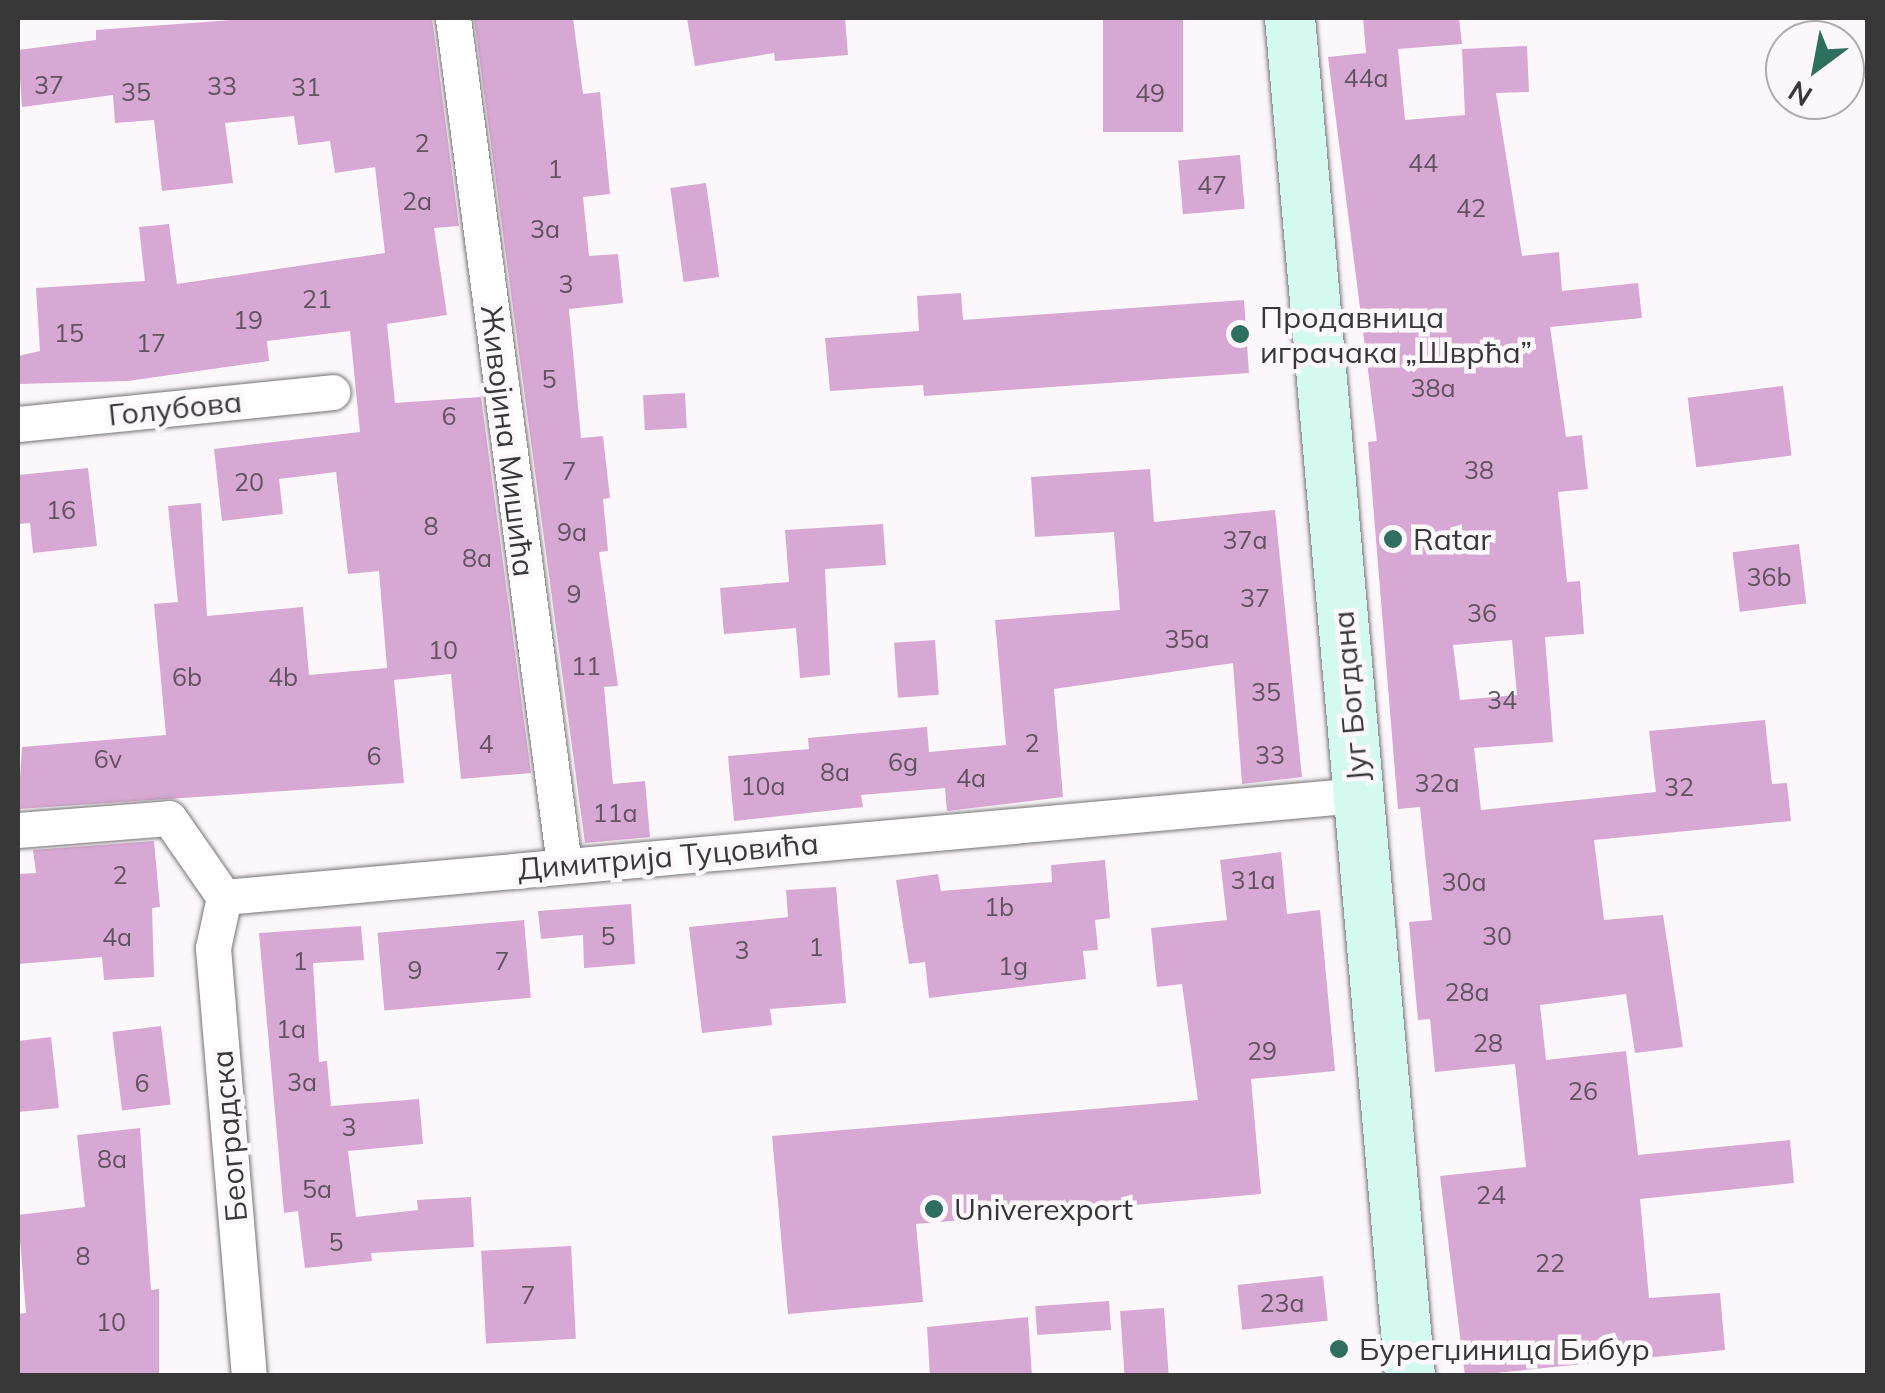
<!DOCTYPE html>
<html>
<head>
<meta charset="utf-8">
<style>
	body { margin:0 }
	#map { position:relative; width:1885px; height:1393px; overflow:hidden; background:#fcf7fb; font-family:Mulish,sans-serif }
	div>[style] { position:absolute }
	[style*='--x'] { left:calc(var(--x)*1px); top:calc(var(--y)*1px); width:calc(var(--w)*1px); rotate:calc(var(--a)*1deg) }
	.building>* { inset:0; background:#d7a8d3; transform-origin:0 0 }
	.roads { filter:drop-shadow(0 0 2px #777377) drop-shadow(0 0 2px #777377) }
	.street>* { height:35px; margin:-17.5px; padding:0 17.5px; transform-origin:17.5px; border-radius:17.5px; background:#fff }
	.secondary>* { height:50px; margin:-25px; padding:0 25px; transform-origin:25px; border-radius:25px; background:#d4faf0 }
	.dots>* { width:28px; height:28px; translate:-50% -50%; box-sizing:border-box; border:5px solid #fcf7fb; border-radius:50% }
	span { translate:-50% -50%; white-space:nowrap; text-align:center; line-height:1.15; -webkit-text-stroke:9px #fcf7fb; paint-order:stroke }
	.number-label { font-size:25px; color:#605460 }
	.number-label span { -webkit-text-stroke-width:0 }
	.poi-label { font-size:30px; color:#393839 }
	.left { translate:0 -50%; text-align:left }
	.street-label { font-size:30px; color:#393839 }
	.frame { position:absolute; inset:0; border:20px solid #393839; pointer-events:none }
	.north { position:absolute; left:1765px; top:20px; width:100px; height:100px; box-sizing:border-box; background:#fcf7fb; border:2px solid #aeabad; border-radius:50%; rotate:212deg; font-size:28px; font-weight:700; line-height:40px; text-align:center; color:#393839 }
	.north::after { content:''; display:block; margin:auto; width:35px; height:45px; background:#2e6f5f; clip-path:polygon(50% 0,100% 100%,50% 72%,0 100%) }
</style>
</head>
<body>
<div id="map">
	<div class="building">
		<div style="clip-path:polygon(260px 18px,432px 18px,459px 226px,434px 228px,447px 315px,387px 324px,395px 403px,481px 397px,531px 773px,461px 779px,451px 674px,394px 680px,404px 783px,18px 809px,22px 747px,166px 735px,154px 604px,178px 602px,168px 506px,201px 503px,207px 616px,303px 607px,309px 675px,387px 668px,379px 571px,348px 574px,336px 472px,279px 479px,283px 514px,222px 521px,214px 449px,360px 432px,350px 331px,267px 341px,269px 361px,128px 381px,18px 384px,18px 356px,40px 351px,36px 288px,145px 281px,139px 227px,169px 224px,177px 284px,385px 253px,375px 167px,335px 173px,330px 141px,298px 145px,294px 116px,225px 123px,233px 183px,162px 191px,154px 120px,115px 123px,113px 95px,22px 107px,18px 50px,96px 40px,96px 30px)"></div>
		<div style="clip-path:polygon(474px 18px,573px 18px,583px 94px,600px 92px,610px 194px,583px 197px,589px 256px,618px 254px,623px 303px,569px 309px,581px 438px,603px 436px,610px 498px,603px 499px,608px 551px,599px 552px,618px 686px,604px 687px,613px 784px,645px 781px,650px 837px,585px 843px)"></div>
		<div style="clip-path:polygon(687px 18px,845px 18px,848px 55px,775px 61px,774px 53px,695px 66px)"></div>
		<div style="left:1103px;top:18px;width:80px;height:114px"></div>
		<div style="clip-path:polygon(evenodd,1363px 18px,1459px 18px,1462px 44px,1398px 49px,1405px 120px,1465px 115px,1462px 49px,1527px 46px,1529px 92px,1496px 93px,1522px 256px,1559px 252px,1562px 291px,1638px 283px,1642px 318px,1550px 327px,1566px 437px,1582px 435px,1588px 489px,1558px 492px,1567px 582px,1580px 581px,1584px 634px,1545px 637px,1553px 742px,1474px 748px,1481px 810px,1656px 792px,1649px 731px,1765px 720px,1772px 784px,1787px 783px,1791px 821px,1594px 840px,1604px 920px,1663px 915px,1683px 1047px,1635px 1053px,1626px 994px,1540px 1005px,1546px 1060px,1626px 1051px,1638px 1155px,1790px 1140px,1794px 1183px,1640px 1199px,1649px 1298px,1720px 1293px,1725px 1350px,1465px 1376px,1440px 1176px,1526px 1167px,1515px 1064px,1435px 1072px,1430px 1019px,1418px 1020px,1409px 922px,1432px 920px,1420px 807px,1398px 809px,1368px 442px,1377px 441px,1328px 57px,1366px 53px,1363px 18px,1512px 640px,1517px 695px,1460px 700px,1453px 645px,1512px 640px)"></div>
		<div style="left:1240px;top:155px;width:54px;height:62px;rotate:85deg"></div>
		<div style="left:706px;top:183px;width:95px;height:36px;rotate:82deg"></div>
		<div style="clip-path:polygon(961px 293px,963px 320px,1244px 300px,1249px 373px,924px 396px,923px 385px,830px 391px,825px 338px,919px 331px,917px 296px)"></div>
		<div style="left:1783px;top:386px;width:70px;height:96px;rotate:83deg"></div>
		<div style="left:685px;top:393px;width:35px;height:42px;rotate:87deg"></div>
		<div style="clip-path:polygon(88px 468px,97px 546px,33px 553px,30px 523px,18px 524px,18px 475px)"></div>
		<div style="clip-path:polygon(1150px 469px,1154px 522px,1275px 510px,1302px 777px,1242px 784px,1233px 663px,1054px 689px,1063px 797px,947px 811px,945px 788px,861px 795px,863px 807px,734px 821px,728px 756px,809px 749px,808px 738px,927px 727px,929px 752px,1006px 745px,995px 620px,1120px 610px,1114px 532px,1035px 537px,1031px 477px)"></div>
		<div style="clip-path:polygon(883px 524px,886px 565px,825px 569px,830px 675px,800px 678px,796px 628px,724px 634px,720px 588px,789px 582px,785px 530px)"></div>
		<div style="left:1799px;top:544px;width:60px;height:67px;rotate:83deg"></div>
		<div style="left:935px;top:640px;width:55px;height:41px;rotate:86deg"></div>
		<div style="clip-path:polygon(154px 841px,160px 907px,152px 908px,154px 977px,104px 980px,102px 957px,18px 964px,18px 874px,36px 873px,33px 850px)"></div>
		<div style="clip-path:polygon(1281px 852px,1287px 914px,1320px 910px,1335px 1071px,1251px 1079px,1261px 1194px,916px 1224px,923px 1302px,788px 1314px,772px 1136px,1198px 1100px,1182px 984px,1157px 987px,1151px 928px,1227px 920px,1220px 860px)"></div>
		<div style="clip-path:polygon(1105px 860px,1110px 918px,1095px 920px,1098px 950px,1083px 951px,1086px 979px,929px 998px,925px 962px,909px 964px,896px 880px,938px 874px,941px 891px,1052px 882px,1051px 865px)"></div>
		<div style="clip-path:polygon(836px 887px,846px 1003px,770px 1009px,772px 1025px,702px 1033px,689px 927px,788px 917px,786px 890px)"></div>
		<div style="clip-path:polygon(631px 904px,635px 964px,584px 968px,583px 935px,541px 939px,538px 911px)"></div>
		<div style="left:524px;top:920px;width:78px;height:147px;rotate:85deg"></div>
		<div style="clip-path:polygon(361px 926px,364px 960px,313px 963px,319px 1062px,327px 1061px,331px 1106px,419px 1099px,423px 1144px,348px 1151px,356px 1217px,418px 1210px,417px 1200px,471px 1197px,474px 1247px,371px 1253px,372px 1261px,305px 1268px,298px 1211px,284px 1213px,259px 933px)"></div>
		<div style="left:161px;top:1026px;width:79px;height:49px;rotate:83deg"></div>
		<div style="clip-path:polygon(51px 1037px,59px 1108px,18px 1112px,18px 1041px)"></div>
		<div style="clip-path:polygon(140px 1128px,151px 1290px,159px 1289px,159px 1376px,19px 1376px,18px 1314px,26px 1313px,18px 1215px,85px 1207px,77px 1135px)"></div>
		<div style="left:571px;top:1246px;width:93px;height:90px;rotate:87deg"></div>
		<div style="left:1323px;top:1276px;width:45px;height:86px;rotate:84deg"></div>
		<div style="left:1109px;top:1301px;width:29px;height:74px;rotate:86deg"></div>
		<div style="left:1164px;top:1308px;width:68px;height:44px;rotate:86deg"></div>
		<div style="clip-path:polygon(1028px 1317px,1032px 1376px,930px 1376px,927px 1327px)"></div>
	</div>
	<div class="roads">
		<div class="street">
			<div style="--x:453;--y:18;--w:853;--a:82.53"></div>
			<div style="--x:18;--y:424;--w:316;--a:-5.8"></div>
			<div style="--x:18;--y:830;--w:151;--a:-4.5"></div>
			<div style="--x:169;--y:818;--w:96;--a:55.2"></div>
			<div style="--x:224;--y:897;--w:1140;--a:-5.14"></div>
			<div style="--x:224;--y:897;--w:52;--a:102.2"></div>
			<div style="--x:213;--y:948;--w:430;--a:85.2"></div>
		</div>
		<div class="secondary">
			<div style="--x:1290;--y:18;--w:1363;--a:84.95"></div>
		</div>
	</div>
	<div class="dots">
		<div style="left:1240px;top:334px;background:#2e6f5f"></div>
		<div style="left:1393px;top:539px;background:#2e6f5f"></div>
		<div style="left:934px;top:1209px;background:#2e6f5f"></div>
		<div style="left:1339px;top:1349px;background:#2e6f5f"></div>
	</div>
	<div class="number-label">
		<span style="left:1366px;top:78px">44a</span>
		<span style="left:49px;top:85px">37</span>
		<span style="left:222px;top:86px">33</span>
		<span style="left:306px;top:87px">31</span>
		<span style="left:136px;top:92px">35</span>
		<span style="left:1150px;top:93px">49</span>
		<span style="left:422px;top:143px">2</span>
		<span style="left:1423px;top:163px">44</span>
		<span style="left:555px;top:169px">1</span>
		<span style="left:1212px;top:185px">47</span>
		<span style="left:417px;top:201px">2a</span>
		<span style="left:1471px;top:208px">42</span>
		<span style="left:545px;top:229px">3a</span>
		<span style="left:566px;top:284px">3</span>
		<span style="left:317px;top:299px">21</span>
		<span style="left:248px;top:320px">19</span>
		<span style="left:69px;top:333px">15</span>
		<span style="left:151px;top:343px">17</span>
		<span style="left:549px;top:379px">5</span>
		<span style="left:1433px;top:388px">38a</span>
		<span style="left:449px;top:416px">6</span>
		<span style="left:1479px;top:470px">38</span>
		<span style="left:569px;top:471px">7</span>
		<span style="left:249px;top:482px">20</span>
		<span style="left:61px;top:510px">16</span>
		<span style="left:431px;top:526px">8</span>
		<span style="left:572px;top:532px">9a</span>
		<span style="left:1245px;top:540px">37a</span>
		<span style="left:477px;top:558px">8a</span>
		<span style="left:1769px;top:577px">36b</span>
		<span style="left:574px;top:594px">9</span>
		<span style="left:1255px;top:598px">37</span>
		<span style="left:1482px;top:613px">36</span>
		<span style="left:1187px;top:639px">35a</span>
		<span style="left:443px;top:650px">10</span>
		<span style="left:586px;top:666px">11</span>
		<span style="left:187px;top:677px">6b</span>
		<span style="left:283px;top:677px">4b</span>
		<span style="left:1266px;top:692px">35</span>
		<span style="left:1502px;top:700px">34</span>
		<span style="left:1032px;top:743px">2</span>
		<span style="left:486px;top:744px">4</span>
		<span style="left:1270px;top:755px">33</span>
		<span style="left:374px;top:756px">6</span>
		<span style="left:108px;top:759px">6v</span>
		<span style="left:903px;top:762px">6g</span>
		<span style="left:835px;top:772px">8a</span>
		<span style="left:971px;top:778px">4a</span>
		<span style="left:1437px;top:783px">32a</span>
		<span style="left:763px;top:786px">10a</span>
		<span style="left:1679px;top:787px">32</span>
		<span style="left:615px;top:813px">11a</span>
		<span style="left:120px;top:875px">2</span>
		<span style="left:1253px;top:880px">31a</span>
		<span style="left:1464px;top:882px">30a</span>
		<span style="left:999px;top:907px">1b</span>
		<span style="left:608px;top:936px">5</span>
		<span style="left:1497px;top:936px">30</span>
		<span style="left:117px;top:937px">4a</span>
		<span style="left:816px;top:947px">1</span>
		<span style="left:742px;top:950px">3</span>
		<span style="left:300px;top:961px">1</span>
		<span style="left:502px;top:961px">7</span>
		<span style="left:1013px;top:966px">1g</span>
		<span style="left:415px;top:970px">9</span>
		<span style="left:1467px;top:992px">28a</span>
		<span style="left:291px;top:1029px">1a</span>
		<span style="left:1488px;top:1043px">28</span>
		<span style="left:1262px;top:1051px">29</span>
		<span style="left:302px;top:1082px">3a</span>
		<span style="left:142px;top:1083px">6</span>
		<span style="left:1583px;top:1091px">26</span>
		<span style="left:349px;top:1127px">3</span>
		<span style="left:112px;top:1159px">8a</span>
		<span style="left:317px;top:1189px">5a</span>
		<span style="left:1491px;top:1195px">24</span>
		<span style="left:336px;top:1242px">5</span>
		<span style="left:83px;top:1256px">8</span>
		<span style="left:1550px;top:1263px">22</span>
		<span style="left:528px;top:1295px">7</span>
		<span style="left:1282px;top:1303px">23a</span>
		<span style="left:111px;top:1322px">10</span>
	</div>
	<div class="poi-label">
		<span class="left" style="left:1260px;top:334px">Продавница<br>играчака „Шврћа”</span>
		<span class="left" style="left:1413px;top:539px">Ratar</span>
		<span class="left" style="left:954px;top:1209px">Univerexport</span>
		<span class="left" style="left:1359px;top:1349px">Бурегџиница Бибур</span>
	</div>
	<div class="street-label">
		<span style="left:175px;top:408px;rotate:-6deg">Голубова</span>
		<span style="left:508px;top:441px;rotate:83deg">Живојина Мишића</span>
		<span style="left:1350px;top:696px;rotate:-95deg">Југ Богдана</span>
		<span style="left:668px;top:856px;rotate:-5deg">Димитрија Туцовића</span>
		<span style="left:229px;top:1136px;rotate:-95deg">Београдска</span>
	</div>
	<div class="frame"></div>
	<div class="north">N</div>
</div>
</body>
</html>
